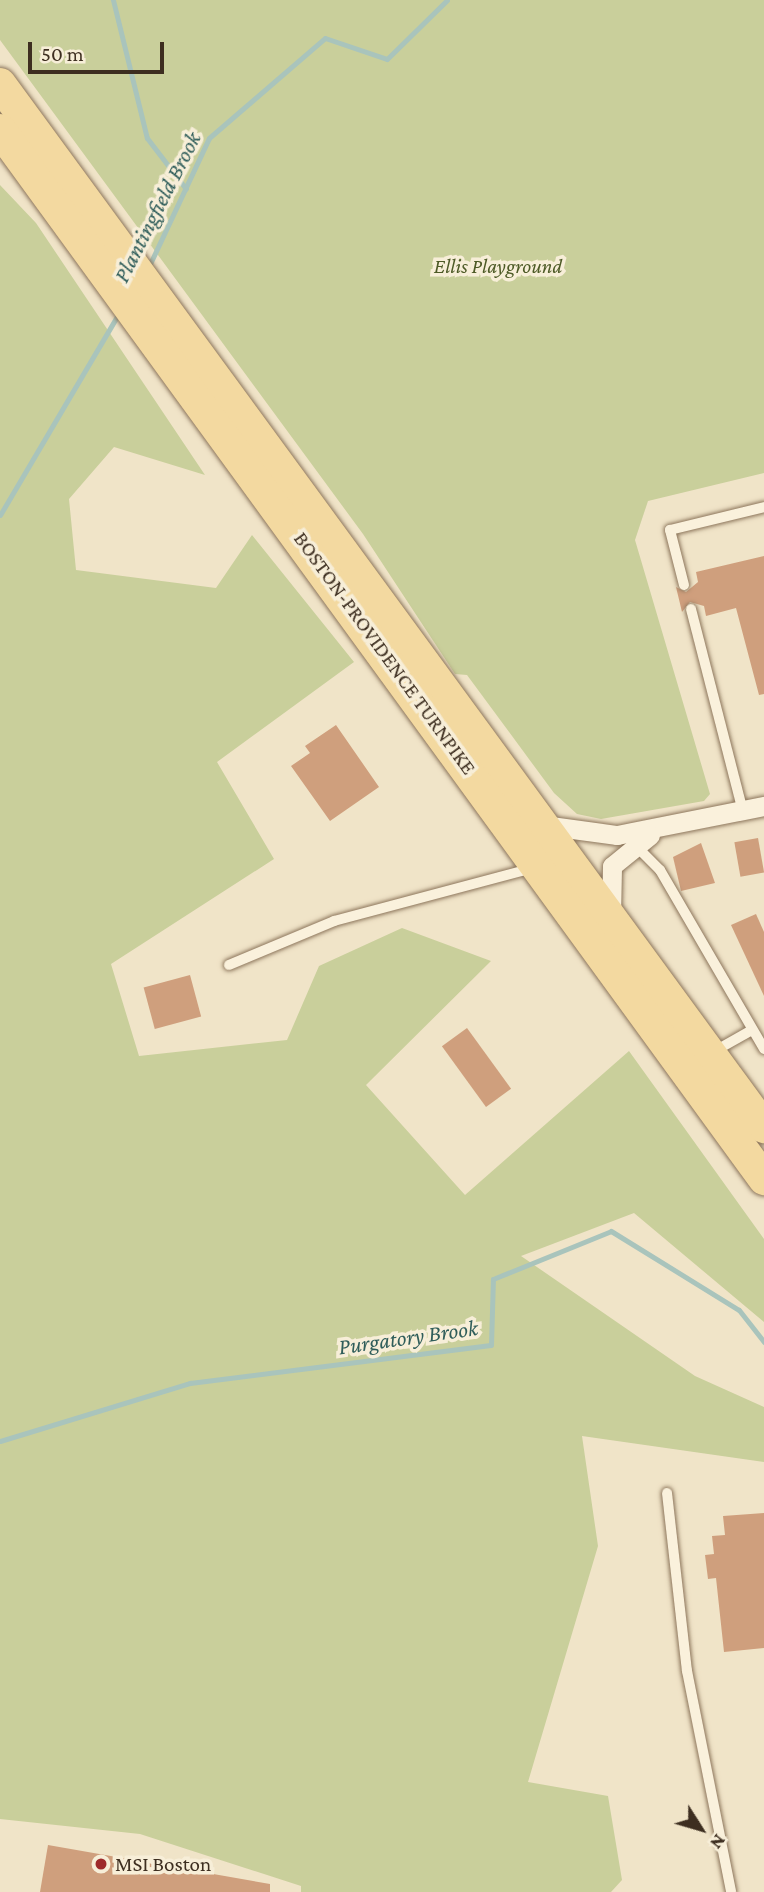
<!DOCTYPE html>
<html>
<head>
<meta charset="utf-8">
<style>
	body { margin:0 }
	#map { position:relative; width:764px; height:1892px; overflow:hidden; background:#f0e4c8; font-family:"Crimson Pro",serif }
	div>[style] { position:absolute }
	[style*='--x'] { left:calc(var(--x)*1px); top:calc(var(--y)*1px); width:calc(var(--w)*1px); rotate:calc(var(--a)*1deg) }
	.green>* { inset:0; background:#c9cf9b }
	.stream>* { height:5px; margin:-2.5px; padding:0 2.5px; transform-origin:2.5px; border-radius:2.5px; background:#a9c4bc }
	.building>* { inset:0; background:#cf9f7d; transform-origin:0 0 }
	.roads { filter:drop-shadow(0 0 2px #8d765c) drop-shadow(0 0 2px #8d765c) }
	.service>* { height:10px; margin:-5px; padding:0 5px; transform-origin:5px; border-radius:5px; background:#faf1dc }
	.minor>* { height:19px; margin:-9.5px; padding:0 9.5px; transform-origin:9.5px; border-radius:9.5px; background:#faf1dc }
	.primary>* { height:32px; margin:-16px; padding:0 16px; transform-origin:16px; border-radius:16px; background:#f3d9a0 }
	.dots>* { width:19px; height:19px; translate:-50% -50%; box-sizing:border-box; border:4px solid #f7eed8; border-radius:50% }
	span { translate:-50% -50%; white-space:nowrap; text-align:center; line-height:1.15; -webkit-text-stroke:7px #f7eed8; paint-order:stroke }
	.park-label { font-size:21px; color:#4d5a26; font-style:italic }
	.street-label { font-size:21px; color:#3d2e20 }
	.poi-label { font-size:21px; color:#3d2e20 }
	.left { translate:0 -50%; text-align:left }
	.water-label { font-size:23px; color:#2f5d5a; font-style:italic }
	.north { position:absolute; left:666px; top:1794px; width:70px; height:70px; -webkit-text-stroke:5px #f7eed8; paint-order:stroke; rotate:127deg; font-size:19px; font-weight:700; line-height:28px; text-align:center; color:#3d2e20 }
	.north::after { content:''; display:block; margin:auto; width:24px; height:32px; background:#3d2e20; clip-path:polygon(50% 0,100% 100%,50% 72%,0 100%) }
	.scale { position:absolute; left:28px; top:42px; width:136px; height:32px; box-sizing:border-box; border:4px solid #3d2e20; border-top:0; padding-left:9px; font-size:21px; line-height:24px; white-space:nowrap; color:#3d2e20; -webkit-text-stroke:5px #f7eed8; paint-order:stroke }
</style>
</head>
<body>
<div id="map">
	<div class="green">
		<div style="clip-path:polygon(0 0,764px 0,764px 473px,648px 501px,635px 540px,710px 794px,704px 801px,601px 819px,577px 814px,554px 793px,467px 675px,455px 674px,363px 534px,0 40px)"></div>
		<div style="clip-path:polygon(0 185px,36px 223px,205px 475px,114px 447px,69px 499px,76px 570px,216px 588px,252px 535px,354px 662px,217px 762px,274px 859px,111px 964px,139px 1056px,287px 1040px,319px 966px,402px 928px,491px 961px,366px 1085px,465px 1195px,629px 1051px,764px 1239px,764px 1322px,634px 1213px,521px 1256px,695px 1376px,764px 1407px,764px 1462px,582px 1436px,598px 1546px,528px 1782px,608px 1796px,622px 1880px,611px 1892px,301px 1892px,301px 1886px,140px 1834px,0 1819px)"></div>
	</div>
	<div class="stream">
		<div style="--x:113;--y:0;--w:142;--a:76.2"></div>
		<div style="--x:147;--y:138;--w:64;--a:52.6"></div>
		<div style="--x:149;--y:266;--w:141;--a:-64.9"></div>
		<div style="--x:209;--y:138;--w:153;--a:-40.8"></div>
		<div style="--x:325;--y:38;--w:65;--a:18.7"></div>
		<div style="--x:387;--y:59;--w:84;--a:-44.5"></div>
		<div style="--x:0;--y:515;--w:234;--a:-59.5"></div>
		<div style="--x:0;--y:1441;--w:199;--a:-17"></div>
		<div style="--x:190;--y:1383;--w:303;--a:-7.2"></div>
		<div style="--x:491;--y:1345;--w:66;--a:-88.3"></div>
		<div style="--x:493;--y:1279;--w:127;--a:-22.1"></div>
		<div style="--x:611;--y:1231;--w:150;--a:31.7"></div>
		<div style="--x:739;--y:1310;--w:41;--a:52"></div>
	</div>
	<div class="building">
		<div style="clip-path:polygon(764px 556px,764px 694px,759px 695px,736px 608px,706px 616px,704px 606px,690px 602px,682px 612px,676px 587px,686px 592px,698px 582px,696px 572px)"></div>
		<div style="clip-path:polygon(336px 725px,379px 787px,330px 821px,291px 766px,310px 753px,305px 746px)"></div>
		<div style="left:758px;top:838px;width:35px;height:24px;rotate:80deg"></div>
		<div style="clip-path:polygon(701px 843px,715px 883px,681px 891px,673px 857px)"></div>
		<div style="clip-path:polygon(756px 914px,764px 932px,764px 996px,731px 925px)"></div>
		<div style="left:190px;top:975px;width:43px;height:48px;rotate:75deg"></div>
		<div style="left:467px;top:1028px;width:75px;height:31px;rotate:54deg"></div>
		<div style="clip-path:polygon(764px 1513px,764px 1648px,724px 1652px,716px 1578px,708px 1579px,705px 1555px,714px 1554px,712px 1536px,725px 1535px,723px 1516px)"></div>
		<div style="clip-path:polygon(48px 1845px,270px 1884px,270px 1892px,40px 1892px)"></div>
	</div>
	<div class="roads">
		<div class="service">
			<div style="--x:684;--y:585;--w:57;--a:-104.3"></div>
			<div style="--x:670;--y:530;--w:97;--a:-13.7"></div>
			<div style="--x:691;--y:609;--w:209;--a:75.6"></div>
			<div style="--x:634;--y:844;--w:37;--a:45"></div>
			<div style="--x:660;--y:870;--w:207;--a:59.8"></div>
			<div style="--x:229;--y:965;--w:114;--a:-22.7"></div>
			<div style="--x:334;--y:921;--w:206;--a:-14.9"></div>
			<div style="--x:713;--y:1052;--w:45;--a:-29.4"></div>
			<div style="--x:667;--y:1493;--w:179;--a:83.6"></div>
			<div style="--x:687;--y:1671;--w:225;--a:78.7"></div>
		</div>
		<div class="minor">
			<div style="--x:543;--y:825;--w:75;--a:7.7"></div>
			<div style="--x:617;--y:835;--w:150;--a:-11.2"></div>
			<div style="--x:611;--y:915;--w:49;--a:-88.8"></div>
			<div style="--x:612;--y:866;--w:49;--a:-39.2"></div>
		</div>
		<div class="primary">
			<div style="--x:0;--y:84;--w:1293;--a:53.78"></div>
			<div style="--x:0;--y:130;--w:1298;--a:53.93"></div>
		</div>
	</div>
	<div class="dots">
		<div style="left:101px;top:1864px;background:#9e2a2b"></div>
	</div>
	<div class="park-label">
		<span style="left:498px;top:266px">Ellis Playground</span>
	</div>
	<div class="street-label">
		<span style="left:385px;top:653px;rotate:54deg">BOSTON-PROVIDENCE TURNPIKE</span>
	</div>
	<div class="poi-label">
		<span class="left" style="left:115px;top:1864px">MSI Boston</span>
	</div>
	<div class="water-label">
		<span style="left:157px;top:207px;rotate:-63deg">Plantingfield Brook</span>
		<span style="left:408px;top:1337px;rotate:-8deg">Purgatory Brook</span>
	</div>
	<div class="north">N</div>
	<div class="scale">50 m</div>
</div>
</body>
</html>
